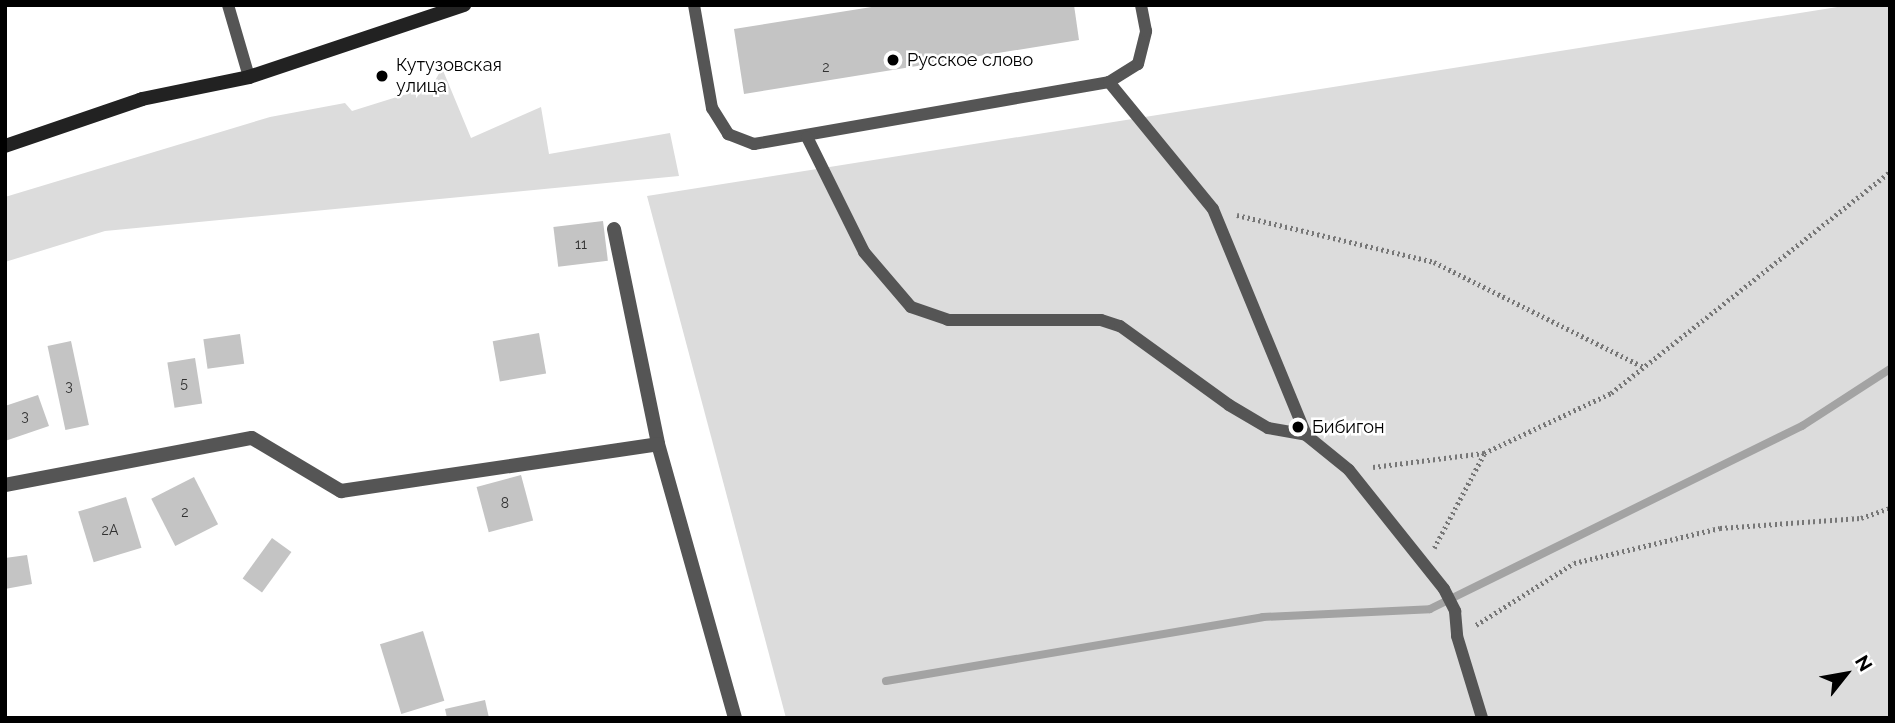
<!DOCTYPE html>
<html>
<head>
<meta charset="utf-8">
<style>
	body { margin:0 }
	#map { position:relative; width:1895px; height:723px; overflow:hidden; background:#fff; font-family:Raleway,sans-serif }
	div>[style] { position:absolute }
	[style*='--x'] { left:calc(var(--x)*1px); top:calc(var(--y)*1px); width:calc(var(--w)*1px); rotate:calc(var(--a)*1deg) }
	.green>* { inset:0; background:#dcdcdc }
	.stream>* { height:8px; margin:-4px; padding:0 4px; transform-origin:4px; border-radius:4px; background:#a3a3a3 }
	.building>* { inset:0; background:#c4c4c4; transform-origin:0 0 }
	.path>* { height:4.5px; margin-top:-2.25px; transform-origin:0; background:repeating-linear-gradient(90deg,#777 0 2px,transparent 0 5.5px) }
	.lane>* { height:12px; margin:-6px; padding:0 6px; transform-origin:6px; border-radius:6px; background:#555 }
	.street>* { height:14px; margin:-7px; padding:0 7px; transform-origin:7px; border-radius:7px; background:#555 }
	.secondary>* { height:14px; margin:-7px; padding:0 7px; transform-origin:7px; border-radius:7px; background:#222 }
	.dots>* { width:19px; height:19px; translate:-50% -50%; box-sizing:border-box; border:4px solid #fff; border-radius:50% }
	span { translate:-50% -50%; white-space:nowrap; text-align:center; line-height:1.15; -webkit-text-stroke:5px #fff; paint-order:stroke }
	.number-label { font-size:14px; color:#313131 }
	.number-label span { -webkit-text-stroke-width:0 }
	.poi-label { font-size:18px; color:#000 }
	.left { translate:0 -50%; text-align:left }
	.frame { position:absolute; inset:0; border:7px solid #000; pointer-events:none }
	.north { position:absolute; left:1811px; top:639px; width:70px; height:70px; -webkit-text-stroke:5px #fff; paint-order:stroke; rotate:59deg; font-size:19px; font-weight:700; line-height:28px; text-align:center; color:#000 }
	.north::after { content:''; display:block; margin:auto; width:24px; height:32px; background:#000; clip-path:polygon(50% 0,100% 100%,50% 72%,0 100%) }
</style>
</head>
<body>
<div id="map">
	<div class="green">
		<div style="clip-path:polygon(1850px 5px,1890px 5px,1890px 718px,786px 718px,647px 196px)"></div>
		<div style="clip-path:polygon(442px 68px,471px 138px,541px 107px,549px 154px,670px 133px,679px 176px,105px 231px,5px 262px,5px 197px,270px 117px,345px 103px,352px 111px,432px 86px)"></div>
	</div>
	<div class="stream">
		<div style="--x:886;--y:681;--w:382;--a:-9.6"></div>
		<div style="--x:1263;--y:617;--w:167;--a:-2.7"></div>
		<div style="--x:1430;--y:609;--w:415;--a:-26.2"></div>
		<div style="--x:1802;--y:426;--w:105;--a:-32.9"></div>
	</div>
	<div class="building">
		<div style="clip-path:polygon(884px 5px,1074px 5px,1079px 40px,744px 94px,734px 29px)"></div>
		<div style="left:603px;top:221px;width:40px;height:50px;rotate:83deg"></div>
		<div style="left:539px;top:333px;width:41px;height:47px;rotate:80deg"></div>
		<div style="left:240px;top:334px;width:30px;height:37px;rotate:82deg"></div>
		<div style="left:71px;top:341px;width:86px;height:24px;rotate:78deg"></div>
		<div style="left:195px;top:358px;width:46px;height:28px;rotate:81deg"></div>
		<div style="clip-path:polygon(38px 395px,49px 426px,5px 441px,5px 406px)"></div>
		<div style="left:521px;top:475px;width:47px;height:46px;rotate:75deg"></div>
		<div style="left:194px;top:477px;width:53px;height:48px;rotate:63deg"></div>
		<div style="left:126px;top:497px;width:53px;height:50px;rotate:73deg"></div>
		<div style="left:272px;top:538px;width:24px;height:50px;rotate:36deg"></div>
		<div style="clip-path:polygon(27px 555px,32px 584px,5px 589px,5px 558px)"></div>
		<div style="left:423px;top:631px;width:73px;height:45px;rotate:73deg"></div>
		<div style="clip-path:polygon(485px 700px,489px 718px,447px 718px,445px 709px)"></div>
	</div>
	<div class="path">
		<div style="--x:1237;--y:215;--w:203;--a:13.4"></div>
		<div style="--x:1434;--y:262;--w:235;--a:26.6"></div>
		<div style="--x:1373;--y:467;--w:112;--a:-7.2"></div>
		<div style="--x:1484;--y:453;--w:140;--a:-25.3"></div>
		<div style="--x:1611;--y:393;--w:356;--a:-38.4"></div>
		<div style="--x:1434;--y:548;--w:106;--a:-62"></div>
		<div style="--x:1476;--y:625;--w:116;--a:-32.3"></div>
		<div style="--x:1574;--y:563;--w:150;--a:-13.5"></div>
		<div style="--x:1720;--y:528;--w:141;--a:-4.1"></div>
		<div style="--x:1861;--y:518;--w:31;--a:-19"></div>
	</div>
	<div class="lane">
		<div style="--x:228;--y:5;--w:75;--a:73.7"></div>
		<div style="--x:694;--y:5;--w:105;--a:80.1"></div>
		<div style="--x:712;--y:108;--w:31;--a:58"></div>
		<div style="--x:728;--y:134;--w:28;--a:21"></div>
		<div style="--x:754;--y:144;--w:360;--a:-9.9"></div>
		<div style="--x:1109;--y:82;--w:34;--a:-32"></div>
		<div style="--x:1138;--y:64;--w:34;--a:-76"></div>
		<div style="--x:1146;--y:31;--w:26;--a:-101"></div>
		<div style="--x:1109;--y:82;--w:164;--a:50.7"></div>
		<div style="--x:1213;--y:209;--w:244;--a:67.6"></div>
		<div style="--x:1306;--y:435;--w:55;--a:39.1"></div>
		<div style="--x:1349;--y:470;--w:152;--a:51.4"></div>
		<div style="--x:1444;--y:589;--w:25;--a:63"></div>
		<div style="--x:1455;--y:611;--w:25;--a:85"></div>
		<div style="--x:1457;--y:636;--w:86;--a:73"></div>
		<div style="--x:807;--y:137;--w:128;--a:63.6"></div>
		<div style="--x:864;--y:252;--w:72;--a:49.5"></div>
		<div style="--x:911;--y:307;--w:39;--a:19"></div>
		<div style="--x:948;--y:320;--w:153;--a:0"></div>
		<div style="--x:1101;--y:320;--w:20;--a:18"></div>
		<div style="--x:1120;--y:326;--w:135;--a:35.9"></div>
		<div style="--x:1229;--y:405;--w:45;--a:30.5"></div>
		<div style="--x:1268;--y:428;--w:39;--a:10"></div>
	</div>
	<div class="street">
		<div style="--x:614;--y:229;--w:219;--a:78.4"></div>
		<div style="--x:658;--y:444;--w:285;--a:74.3"></div>
		<div style="--x:5;--y:485;--w:251;--a:-10.8"></div>
		<div style="--x:252;--y:438;--w:104;--a:30.8"></div>
		<div style="--x:341;--y:491;--w:320;--a:-8.4"></div>
	</div>
	<div class="secondary">
		<div style="--x:5;--y:146;--w:145;--a:-18.9"></div>
		<div style="--x:142;--y:99;--w:109;--a:-11.6"></div>
		<div style="--x:249;--y:77;--w:227;--a:-18.5"></div>
	</div>
	<div class="dots">
		<div style="left:893px;top:60px;background:#000"></div>
		<div style="left:382px;top:76px;background:#000"></div>
		<div style="left:1298px;top:427px;background:#000"></div>
	</div>
	<div class="number-label">
		<span style="left:826px;top:67px">2</span>
		<span style="left:581px;top:244px">11</span>
		<span style="left:184px;top:383px">5</span>
		<span style="left:69px;top:386px">3</span>
		<span style="left:25px;top:416px">3</span>
		<span style="left:505px;top:503px">8</span>
		<span style="left:185px;top:512px">2</span>
		<span style="left:110px;top:530px">2А</span>
	</div>
	<div class="poi-label">
		<span class="left" style="left:907px;top:60px">Русское слово</span>
		<span class="left" style="left:396px;top:76px">Кутузовская<br>улица</span>
		<span class="left" style="left:1312px;top:427px">Бибигон</span>
	</div>
	<div class="frame"></div>
	<div class="north">N</div>
</div>
</body>
</html>
